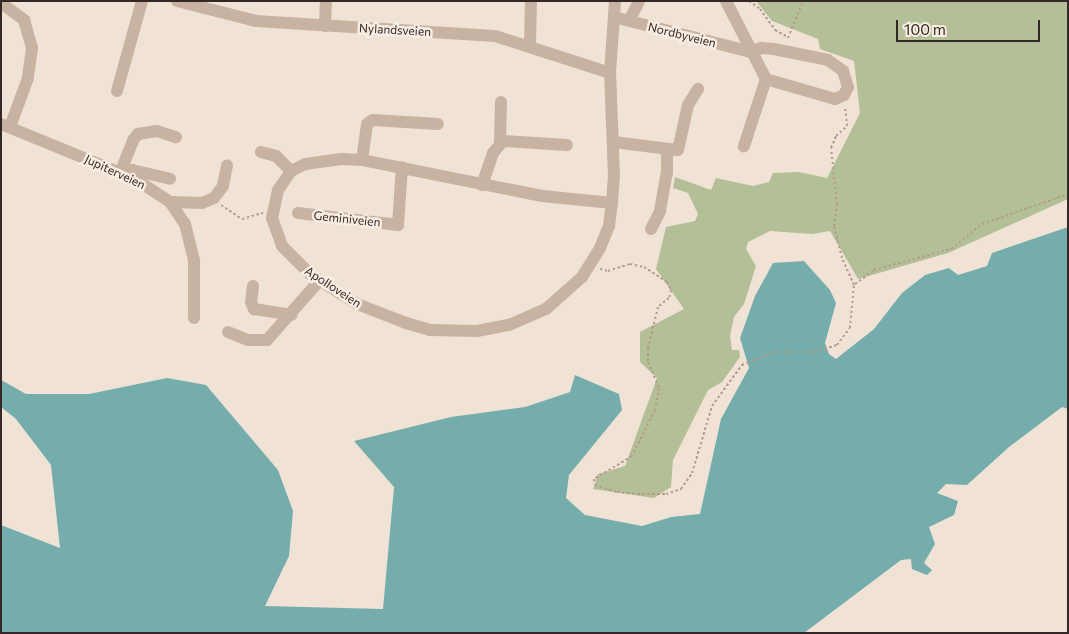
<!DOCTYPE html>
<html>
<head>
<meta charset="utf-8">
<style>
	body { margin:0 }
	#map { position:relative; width:1069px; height:634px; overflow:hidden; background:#f0e3d6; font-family:Commissioner,sans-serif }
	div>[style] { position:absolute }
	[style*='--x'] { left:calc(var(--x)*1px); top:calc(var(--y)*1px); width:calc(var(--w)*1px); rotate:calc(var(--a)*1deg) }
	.green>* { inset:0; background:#b3bf96 }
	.water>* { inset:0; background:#75adad }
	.path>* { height:2px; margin-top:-1px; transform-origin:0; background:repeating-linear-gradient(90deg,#b49c8d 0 2.5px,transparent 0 5px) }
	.minor>* { height:12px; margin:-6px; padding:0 6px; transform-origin:6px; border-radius:6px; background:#c8b2a2 }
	span { translate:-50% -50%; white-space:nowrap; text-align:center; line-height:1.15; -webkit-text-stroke:5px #f8ede2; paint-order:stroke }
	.street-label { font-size:12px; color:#332825 }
	.frame { position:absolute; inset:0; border:2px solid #332825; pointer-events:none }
	.scale { position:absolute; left:896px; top:20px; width:144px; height:22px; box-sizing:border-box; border:2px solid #332825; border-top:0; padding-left:6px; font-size:15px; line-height:18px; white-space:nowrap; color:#332825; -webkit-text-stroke:4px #f8ede2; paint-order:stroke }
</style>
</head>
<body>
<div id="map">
	<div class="green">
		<div style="clip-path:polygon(756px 1px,1068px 1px,1068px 199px,948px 253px,858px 279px,830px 231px,812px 234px,770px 231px,748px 242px,746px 249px,756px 266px,744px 304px,734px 317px,730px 336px,732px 350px,739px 350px,740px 357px,722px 382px,708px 390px,673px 460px,671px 487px,654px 498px,593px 489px,598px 474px,625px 466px,657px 378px,640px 362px,640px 332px,684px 309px,656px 269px,666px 227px,695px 221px,698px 214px,688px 193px,673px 188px,675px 177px,711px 190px,716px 178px,753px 186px,769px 182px,773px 173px,799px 172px,827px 178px,860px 113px,854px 61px,820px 49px,818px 39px,772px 21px)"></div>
	</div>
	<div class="water">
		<div style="clip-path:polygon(1068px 227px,1068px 409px,1062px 407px,1009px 447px,967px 485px,946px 484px,937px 493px,958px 501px,954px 515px,929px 527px,935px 544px,924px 563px,932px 570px,927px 575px,912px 569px,911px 559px,901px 560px,804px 633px,1px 633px,1px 525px,60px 548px,51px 465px,16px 419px,1px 407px,1px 380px,26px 394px,89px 394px,167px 378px,206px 385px,278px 470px,293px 511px,289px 556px,265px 606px,383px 609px,394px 487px,354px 441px,451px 417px,525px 407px,570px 392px,575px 375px,619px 394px,622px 410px,569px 475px,566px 498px,585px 515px,642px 526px,671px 517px,700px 514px,721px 419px,749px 368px,740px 338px,755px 296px,773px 263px,804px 261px,830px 290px,836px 303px,825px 343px,829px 354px,836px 359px,874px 329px,902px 293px,925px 275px,949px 268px,958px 275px,987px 266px,992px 253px)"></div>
	</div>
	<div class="path">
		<div style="--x:749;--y:1;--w:14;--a:36"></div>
		<div style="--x:760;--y:9;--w:26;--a:54"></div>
		<div style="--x:775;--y:30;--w:15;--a:28"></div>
		<div style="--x:788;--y:38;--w:40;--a:-68"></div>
		<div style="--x:221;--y:205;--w:25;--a:34"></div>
		<div style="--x:242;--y:219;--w:22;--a:-16"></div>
		<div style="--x:600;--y:269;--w:8;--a:14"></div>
		<div style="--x:608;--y:271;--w:23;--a:-18"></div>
		<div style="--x:630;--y:264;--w:14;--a:12"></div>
		<div style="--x:644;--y:267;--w:27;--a:33"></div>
		<div style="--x:667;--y:282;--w:9;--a:63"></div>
		<div style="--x:671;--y:290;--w:8;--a:104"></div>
		<div style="--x:669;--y:298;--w:14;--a:141"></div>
		<div style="--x:658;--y:307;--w:42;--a:103.7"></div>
		<div style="--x:648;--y:348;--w:14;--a:90"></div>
		<div style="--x:648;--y:362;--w:28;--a:67"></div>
		<div style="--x:659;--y:388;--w:22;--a:100"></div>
		<div style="--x:655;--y:410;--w:51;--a:116.6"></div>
		<div style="--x:632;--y:456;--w:44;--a:148.8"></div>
		<div style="--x:594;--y:479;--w:6;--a:81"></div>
		<div style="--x:595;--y:485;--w:23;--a:18"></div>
		<div style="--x:617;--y:492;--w:20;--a:6"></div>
		<div style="--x:637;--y:494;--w:29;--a:0"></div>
		<div style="--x:666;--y:494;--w:16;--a:-18"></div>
		<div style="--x:681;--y:489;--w:19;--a:-55"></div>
		<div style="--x:692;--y:473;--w:70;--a:-73.4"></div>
		<div style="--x:712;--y:406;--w:51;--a:-53.8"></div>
		<div style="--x:742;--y:365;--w:35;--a:-22"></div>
		<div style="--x:774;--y:352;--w:41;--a:0"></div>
		<div style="--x:815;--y:352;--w:23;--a:-18"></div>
		<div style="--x:837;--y:345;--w:21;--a:-53"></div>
		<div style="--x:850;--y:328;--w:43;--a:-84.7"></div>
		<div style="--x:854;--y:285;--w:30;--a:-114"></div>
		<div style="--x:842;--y:258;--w:33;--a:-104"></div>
		<div style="--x:834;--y:226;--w:22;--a:-82"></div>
		<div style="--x:837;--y:204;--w:56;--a:-96.1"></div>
		<div style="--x:831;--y:148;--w:13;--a:-67"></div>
		<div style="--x:836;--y:136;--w:15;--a:-42"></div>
		<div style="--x:847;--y:126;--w:19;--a:-96"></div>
		<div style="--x:855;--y:284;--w:24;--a:-36"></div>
		<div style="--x:874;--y:270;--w:80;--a:-15.3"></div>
		<div style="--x:951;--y:249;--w:40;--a:-39"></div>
		<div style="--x:982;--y:224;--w:91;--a:-19.2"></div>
	</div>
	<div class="minor">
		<div style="--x:177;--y:1;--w:81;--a:14.2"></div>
		<div style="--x:256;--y:21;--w:239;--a:3.6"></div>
		<div style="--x:495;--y:36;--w:121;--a:17.8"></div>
		<div style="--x:726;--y:1;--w:88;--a:62.9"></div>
		<div style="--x:766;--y:79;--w:71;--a:108.2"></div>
		<div style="--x:1;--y:3;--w:29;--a:36"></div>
		<div style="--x:24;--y:20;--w:29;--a:74"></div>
		<div style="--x:32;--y:48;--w:30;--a:98"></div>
		<div style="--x:28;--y:78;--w:52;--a:110.2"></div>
		<div style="--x:614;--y:17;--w:141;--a:14.3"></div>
		<div style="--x:630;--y:19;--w:20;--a:-63"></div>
		<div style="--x:325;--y:26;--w:25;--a:-88"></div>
		<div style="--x:530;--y:45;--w:44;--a:-88.7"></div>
		<div style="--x:751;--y:52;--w:11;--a:-22"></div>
		<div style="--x:761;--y:48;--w:13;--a:4"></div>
		<div style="--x:774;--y:49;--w:55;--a:11.5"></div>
		<div style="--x:828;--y:60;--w:19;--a:36"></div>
		<div style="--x:843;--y:71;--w:17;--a:73"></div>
		<div style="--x:848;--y:87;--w:9;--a:117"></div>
		<div style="--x:844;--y:95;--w:10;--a:156"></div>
		<div style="--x:835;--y:99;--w:72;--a:-163.8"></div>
		<div style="--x:117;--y:91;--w:93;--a:-74.5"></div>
		<div style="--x:1;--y:124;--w:145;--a:22.3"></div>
		<div style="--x:135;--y:179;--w:42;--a:33.3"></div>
		<div style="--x:170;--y:202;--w:27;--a:56"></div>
		<div style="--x:185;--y:224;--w:38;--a:76"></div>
		<div style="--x:194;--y:261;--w:57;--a:90"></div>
		<div style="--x:500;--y:142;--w:40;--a:-88.6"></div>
		<div style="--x:613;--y:142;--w:65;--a:7"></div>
		<div style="--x:678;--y:150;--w:46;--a:-77.5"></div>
		<div style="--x:688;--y:105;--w:19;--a:-58"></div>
		<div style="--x:261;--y:152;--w:16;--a:15"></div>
		<div style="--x:276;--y:156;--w:21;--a:45"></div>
		<div style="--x:362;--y:160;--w:36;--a:-82"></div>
		<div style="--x:367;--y:124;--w:7;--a:-34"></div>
		<div style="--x:373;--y:120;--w:65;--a:3.5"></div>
		<div style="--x:122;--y:172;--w:10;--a:-11"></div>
		<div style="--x:132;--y:170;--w:39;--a:13"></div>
		<div style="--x:120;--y:173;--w:35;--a:-68"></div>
		<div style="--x:133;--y:140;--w:8;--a:-50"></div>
		<div style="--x:138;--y:134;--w:19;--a:-9"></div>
		<div style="--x:157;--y:131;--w:20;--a:18"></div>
		<div style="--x:482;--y:185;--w:34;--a:-71"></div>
		<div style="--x:493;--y:153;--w:16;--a:-50"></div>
		<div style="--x:503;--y:141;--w:64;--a:3.6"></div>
		<div style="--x:170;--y:202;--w:32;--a:2"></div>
		<div style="--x:202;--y:203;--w:13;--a:-23"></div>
		<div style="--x:214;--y:198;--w:15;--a:-53"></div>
		<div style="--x:223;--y:186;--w:21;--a:-79"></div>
		<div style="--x:612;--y:203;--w:70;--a:-174.3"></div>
		<div style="--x:542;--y:196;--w:184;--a:-168.7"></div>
		<div style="--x:362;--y:160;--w:21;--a:-177"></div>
		<div style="--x:341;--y:159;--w:36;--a:172"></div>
		<div style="--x:305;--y:164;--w:16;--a:153"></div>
		<div style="--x:291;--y:171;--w:23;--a:124"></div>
		<div style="--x:278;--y:190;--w:29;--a:102"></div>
		<div style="--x:272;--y:218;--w:30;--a:70"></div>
		<div style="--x:282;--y:246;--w:41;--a:45"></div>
		<div style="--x:311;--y:275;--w:54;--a:32.2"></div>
		<div style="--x:357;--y:304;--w:53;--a:21.2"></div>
		<div style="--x:406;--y:323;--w:25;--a:16"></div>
		<div style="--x:430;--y:330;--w:47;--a:1.2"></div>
		<div style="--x:477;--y:331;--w:33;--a:-11"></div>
		<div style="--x:509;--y:325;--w:40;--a:-23.4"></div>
		<div style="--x:546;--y:309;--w:48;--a:-41.6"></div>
		<div style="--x:582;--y:277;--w:34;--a:-58"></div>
		<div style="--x:600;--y:248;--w:24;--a:-68"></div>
		<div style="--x:609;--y:226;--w:23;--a:-83"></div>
		<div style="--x:612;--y:203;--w:27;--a:-86"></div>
		<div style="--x:614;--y:176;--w:103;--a:-92.2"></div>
		<div style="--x:610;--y:73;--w:72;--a:-86"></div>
		<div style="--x:298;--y:213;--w:101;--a:6.8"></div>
		<div style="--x:398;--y:225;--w:58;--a:-86.1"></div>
		<div style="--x:651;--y:229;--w:20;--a:-63"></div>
		<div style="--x:660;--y:211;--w:39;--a:-80"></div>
		<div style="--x:667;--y:173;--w:24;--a:-90"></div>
		<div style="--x:253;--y:286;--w:16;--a:97"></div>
		<div style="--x:251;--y:302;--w:8;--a:67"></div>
		<div style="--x:254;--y:309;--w:38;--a:9"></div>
		<div style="--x:228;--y:332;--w:22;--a:22"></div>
		<div style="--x:248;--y:340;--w:19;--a:0"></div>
		<div style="--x:267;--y:340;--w:79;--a:-48.6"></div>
	</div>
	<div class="street-label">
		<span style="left:395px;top:30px;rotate:3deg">Nylandsveien</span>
		<span style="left:682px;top:35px;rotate:14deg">Nordbyveien</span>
		<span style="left:115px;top:172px;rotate:25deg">Jupiterveien</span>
		<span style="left:347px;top:219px;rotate:6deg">Geminiveien</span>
		<span style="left:333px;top:287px;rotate:33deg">Apolloveien</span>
	</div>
	<div class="frame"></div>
	<div class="scale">100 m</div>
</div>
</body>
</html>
